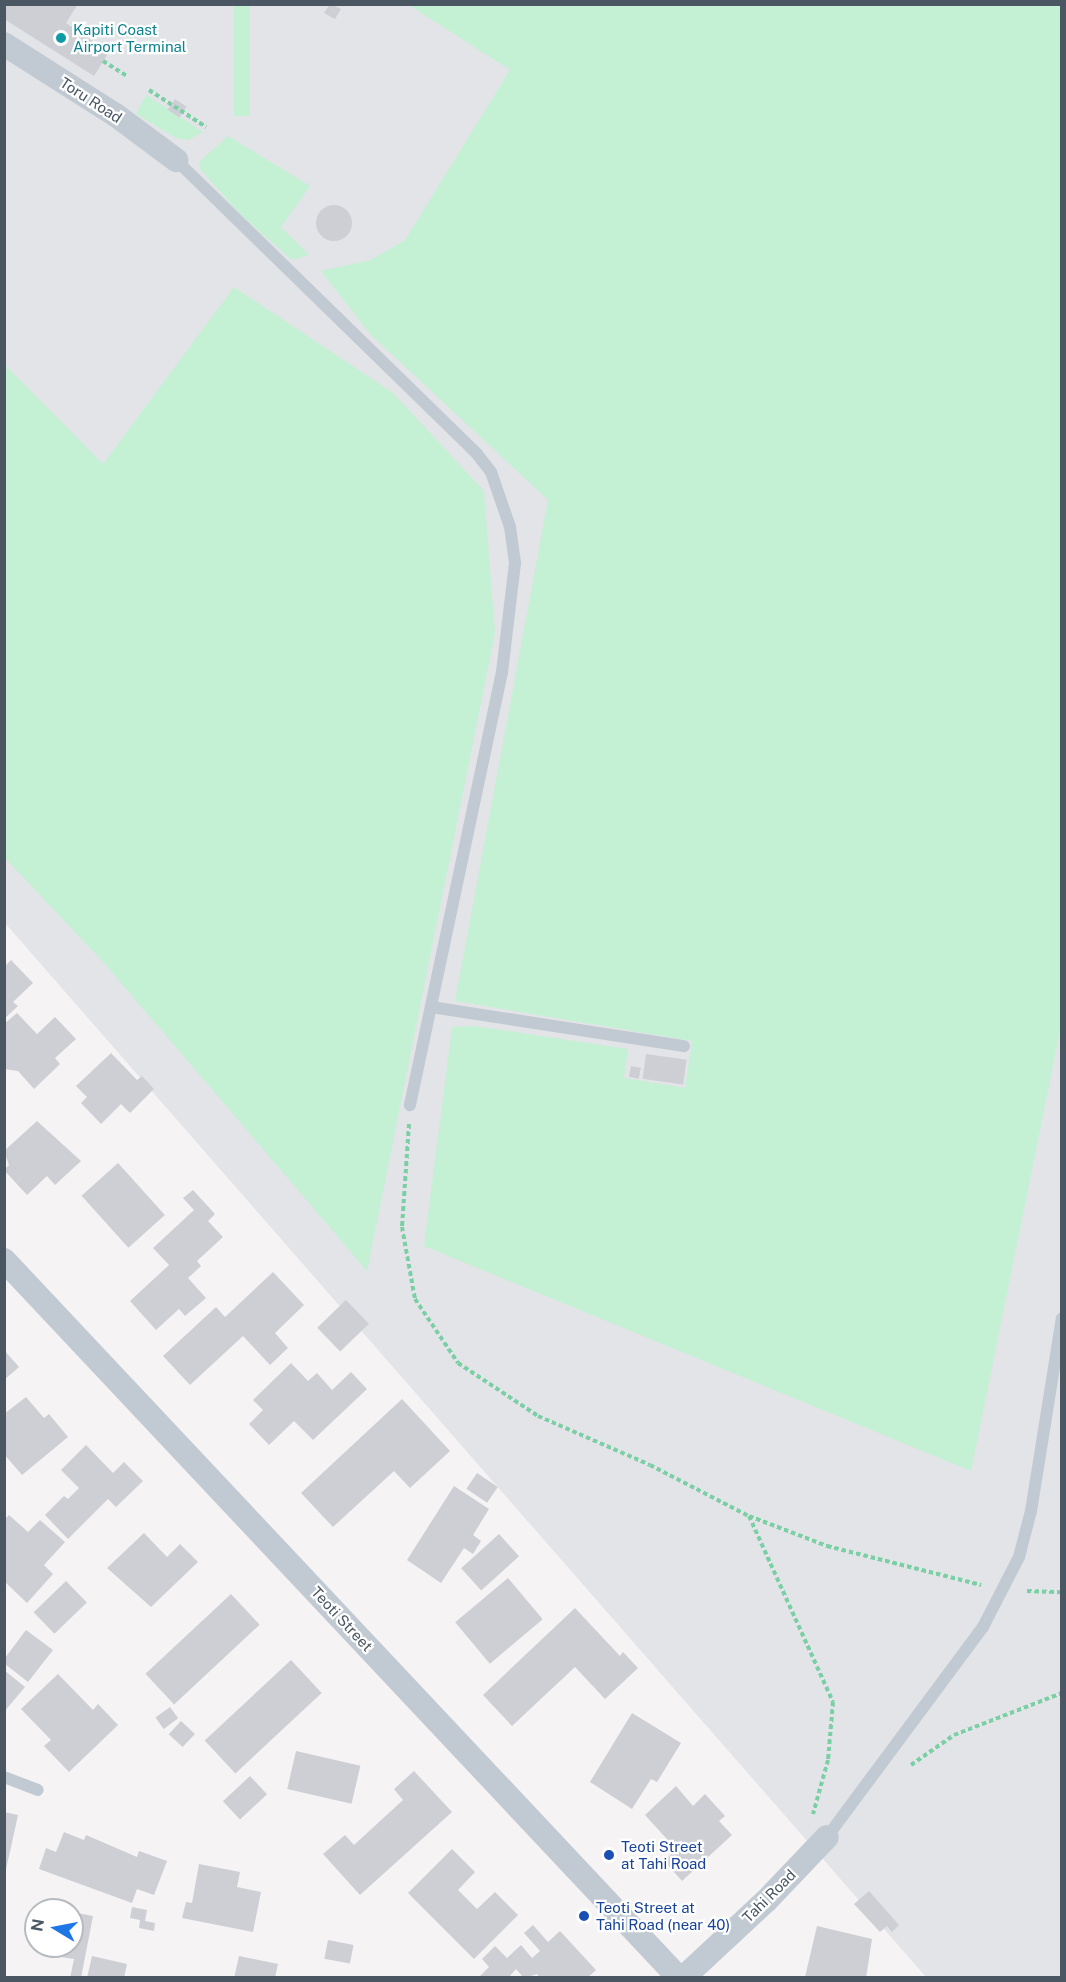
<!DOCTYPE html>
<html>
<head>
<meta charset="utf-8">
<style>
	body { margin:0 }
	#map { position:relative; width:1066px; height:1982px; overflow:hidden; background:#f5f3f3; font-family:"Public Sans",sans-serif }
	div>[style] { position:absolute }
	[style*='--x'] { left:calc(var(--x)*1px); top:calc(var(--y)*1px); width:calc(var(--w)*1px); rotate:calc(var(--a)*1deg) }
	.airport>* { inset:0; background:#e2e4e7 }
	.green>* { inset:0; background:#c4f0d4; transform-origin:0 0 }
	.building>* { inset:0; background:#cdcfd5; transform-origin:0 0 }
	.round { border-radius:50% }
	.path>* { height:4px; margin-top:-2px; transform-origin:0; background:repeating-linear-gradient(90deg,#7bcfa4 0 4.5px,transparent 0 7.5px) }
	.service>* { height:12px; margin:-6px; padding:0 6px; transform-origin:6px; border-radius:6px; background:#c1cad2 }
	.minor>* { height:24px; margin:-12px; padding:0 12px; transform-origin:12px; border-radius:12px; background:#c1cad2 }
	.dots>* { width:16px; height:16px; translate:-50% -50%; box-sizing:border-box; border:3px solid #fff; border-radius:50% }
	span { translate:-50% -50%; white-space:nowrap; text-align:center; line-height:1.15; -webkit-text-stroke:4.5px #fff; paint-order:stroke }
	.culture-label { font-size:15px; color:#0d838f }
	.left { translate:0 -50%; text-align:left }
	.street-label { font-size:15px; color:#4a5661 }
	.transit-label { font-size:15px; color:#164399 }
	.frame { position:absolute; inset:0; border:6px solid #4a5661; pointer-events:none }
	.north { position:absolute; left:24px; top:1898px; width:60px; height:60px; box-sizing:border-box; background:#fff; border:2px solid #b7bbc0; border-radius:50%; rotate:280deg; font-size:16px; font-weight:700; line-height:24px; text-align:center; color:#4a5661 }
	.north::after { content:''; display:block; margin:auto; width:21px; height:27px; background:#1d78e5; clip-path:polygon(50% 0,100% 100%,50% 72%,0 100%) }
</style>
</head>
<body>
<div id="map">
	<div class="airport">
		<div style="clip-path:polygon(4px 5px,1061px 5px,1061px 1977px,926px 1977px,5px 923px)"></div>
	</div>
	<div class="green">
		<div style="left:234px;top:5px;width:16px;height:111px"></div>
		<div style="clip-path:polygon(409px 5px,1061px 5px,1061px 1026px,971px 1471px,424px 1246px,452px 1027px,475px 1026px,628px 1049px,624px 1078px,685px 1088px,692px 1041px,455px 1001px,548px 500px,370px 334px,321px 271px,371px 260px,405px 240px,510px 70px)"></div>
		<div style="clip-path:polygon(146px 95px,180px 117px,203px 132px,188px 140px,176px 138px,136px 114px)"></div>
		<div style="clip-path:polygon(228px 136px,310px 186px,281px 227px,309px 255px,292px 260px,240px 214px,200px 169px,199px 162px)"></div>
		<div style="clip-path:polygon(234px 287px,393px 393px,484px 491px,495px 633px,367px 1271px,104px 963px,5px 858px,5px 365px,103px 464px)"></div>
	</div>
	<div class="building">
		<div style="clip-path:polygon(4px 4px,78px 4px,66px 23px,109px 52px,94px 76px,4px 19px)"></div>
		<div style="clip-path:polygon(330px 4px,341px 9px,335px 19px,324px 13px)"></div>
		<div style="left:175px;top:99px;width:14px;height:13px;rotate:34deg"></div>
		<div class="round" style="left:316px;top:205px;width:36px;height:36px"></div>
		<div style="clip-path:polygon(11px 960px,33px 983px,13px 1002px,18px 1006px,4px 1019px,4px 967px)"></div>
		<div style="clip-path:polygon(17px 1013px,37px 1034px,55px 1017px,76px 1039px,55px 1058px,60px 1064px,34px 1089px,18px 1071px,4px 1069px,4px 1024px)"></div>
		<div style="clip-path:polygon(111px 1053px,137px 1080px,142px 1076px,154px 1089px,130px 1113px,121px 1104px,101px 1124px,81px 1103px,87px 1097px,76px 1086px)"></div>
		<div style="left:646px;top:1054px;width:41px;height:25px;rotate:8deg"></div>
		<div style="left:631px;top:1066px;width:10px;height:11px;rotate:11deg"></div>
		<div style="clip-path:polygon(37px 1121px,81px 1161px,55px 1185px,47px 1176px,27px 1195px,4px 1170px,9px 1165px,4px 1151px)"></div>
		<div style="left:118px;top:1163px;width:70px;height:49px;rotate:48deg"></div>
		<div style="clip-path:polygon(193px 1190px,215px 1214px,208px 1221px,223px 1237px,197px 1261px,201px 1266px,188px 1278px,206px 1298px,185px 1316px,179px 1309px,156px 1330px,130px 1301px,169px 1265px,153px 1248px,194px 1210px,183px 1198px)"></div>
		<div style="clip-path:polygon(273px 1272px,304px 1305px,275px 1333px,288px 1348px,270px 1365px,243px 1336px,190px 1385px,163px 1356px,216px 1307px,225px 1317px)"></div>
		<div style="left:346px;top:1300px;width:33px;height:40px;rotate:46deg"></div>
		<div style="clip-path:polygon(4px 1350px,19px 1367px,4px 1380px)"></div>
		<div style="clip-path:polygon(291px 1363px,308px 1381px,317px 1373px,332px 1390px,351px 1372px,367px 1389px,313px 1440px,294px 1421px,269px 1445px,249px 1424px,263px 1410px,253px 1400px)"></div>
		<div style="clip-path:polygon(26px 1397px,44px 1418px,49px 1414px,68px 1437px,22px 1475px,4px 1454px,4px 1414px)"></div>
		<div style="clip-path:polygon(402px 1399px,450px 1451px,410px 1488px,394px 1471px,333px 1527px,301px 1493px)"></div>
		<div style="clip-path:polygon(86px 1445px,113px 1473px,124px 1462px,143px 1481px,116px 1507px,108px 1499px,68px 1539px,45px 1515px,64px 1496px,68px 1499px,79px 1488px,61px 1470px)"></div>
		<div style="left:477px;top:1473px;width:25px;height:19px;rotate:34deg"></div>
		<div style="clip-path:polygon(454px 1486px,489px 1509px,473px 1535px,481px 1541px,473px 1554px,464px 1548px,441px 1583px,407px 1560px)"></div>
		<div style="clip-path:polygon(9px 1515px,28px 1532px,40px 1520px,65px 1542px,44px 1565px,53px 1574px,27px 1603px,4px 1581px,4px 1520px)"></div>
		<div style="clip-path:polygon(144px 1533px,167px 1557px,180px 1544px,198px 1562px,151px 1607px,107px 1568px)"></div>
		<div style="left:499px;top:1534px;width:30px;height:51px;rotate:48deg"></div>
		<div style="left:508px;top:1578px;width:54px;height:69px;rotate:50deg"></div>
		<div style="left:66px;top:1581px;width:30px;height:45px;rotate:46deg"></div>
		<div style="left:231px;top:1594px;width:42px;height:117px;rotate:47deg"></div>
		<div style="clip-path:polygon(575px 1608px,620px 1656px,623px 1652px,638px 1668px,605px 1699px,575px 1667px,512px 1726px,483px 1695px)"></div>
		<div style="clip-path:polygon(26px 1630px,53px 1650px,28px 1682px,5px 1664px,5px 1658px)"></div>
		<div style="left:291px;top:1660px;width:45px;height:118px;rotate:47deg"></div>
		<div style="clip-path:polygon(4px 1670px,25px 1687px,4px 1712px)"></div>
		<div style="clip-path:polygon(58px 1674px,93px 1710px,98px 1704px,118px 1725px,69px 1772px,44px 1746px,51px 1740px,21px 1709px)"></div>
		<div style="left:170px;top:1707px;width:14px;height:18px;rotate:54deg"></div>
		<div style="clip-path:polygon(632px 1713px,681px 1743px,657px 1782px,651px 1779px,632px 1809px,590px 1782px)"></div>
		<div style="left:181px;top:1721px;width:19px;height:18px;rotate:43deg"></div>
		<div style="left:296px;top:1751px;width:66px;height:39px;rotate:13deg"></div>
		<div style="clip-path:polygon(414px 1771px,452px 1812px,360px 1895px,323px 1854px,345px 1835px,354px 1845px,403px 1800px,394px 1789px)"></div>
		<div style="left:250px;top:1776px;width:25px;height:37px;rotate:47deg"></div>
		<div style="clip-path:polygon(676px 1786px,693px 1806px,705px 1794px,725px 1816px,719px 1821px,732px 1835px,682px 1881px,664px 1861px,676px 1849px,645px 1815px)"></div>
		<div style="clip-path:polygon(4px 1812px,18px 1815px,5px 1874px,4px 1874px)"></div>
		<div style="clip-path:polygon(64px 1832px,84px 1840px,86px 1835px,137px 1857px,139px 1851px,167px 1861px,154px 1895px,137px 1889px,132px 1903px,39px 1869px,46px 1848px,56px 1852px)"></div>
		<div style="clip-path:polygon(452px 1849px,475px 1872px,458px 1890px,477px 1909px,495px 1892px,518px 1915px,474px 1959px,408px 1893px)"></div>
		<div style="clip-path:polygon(199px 1864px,240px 1872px,237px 1887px,261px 1892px,253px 1932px,182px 1918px,186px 1902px,192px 1903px)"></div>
		<div style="clip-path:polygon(869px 1891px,899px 1925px,892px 1932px,887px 1926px,880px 1932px,854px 1904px)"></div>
		<div style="clip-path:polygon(132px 1907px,147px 1910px,145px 1921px,155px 1923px,154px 1931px,139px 1928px,140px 1920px,130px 1918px)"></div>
		<div style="clip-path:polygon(72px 1912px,93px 1916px,81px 1978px,70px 1978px,74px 1959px,60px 1957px,62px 1946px,72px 1946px)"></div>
		<div style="clip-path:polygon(533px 1925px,548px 1942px,560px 1931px,596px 1970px,587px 1978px,540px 1978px,537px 1974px,524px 1978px,516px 1969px,508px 1978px,478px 1978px,489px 1967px,482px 1959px,495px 1946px,507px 1958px,521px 1945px,532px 1958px,540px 1951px,524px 1933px)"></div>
		<div style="clip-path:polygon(817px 1926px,872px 1939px,866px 1978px,805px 1977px)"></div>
		<div style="left:328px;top:1940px;width:26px;height:19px;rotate:11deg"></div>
		<div style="clip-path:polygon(92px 1956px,127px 1964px,124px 1978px,87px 1978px)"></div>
		<div style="clip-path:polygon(239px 1956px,278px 1964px,275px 1978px,234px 1978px)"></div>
	</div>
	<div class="path">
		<div style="--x:103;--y:61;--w:28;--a:32"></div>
		<div style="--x:149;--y:90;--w:68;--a:33"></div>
		<div style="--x:409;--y:1124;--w:103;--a:93.9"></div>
		<div style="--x:402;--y:1227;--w:73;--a:79.8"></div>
		<div style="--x:415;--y:1299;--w:77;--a:56.1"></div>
		<div style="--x:458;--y:1363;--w:96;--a:33.5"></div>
		<div style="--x:538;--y:1416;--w:122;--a:23.6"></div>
		<div style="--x:650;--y:1465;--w:111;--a:27.3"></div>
		<div style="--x:749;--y:1516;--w:204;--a:65.7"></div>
		<div style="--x:833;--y:1702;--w:58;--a:94.9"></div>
		<div style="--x:828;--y:1760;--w:56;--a:105.5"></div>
		<div style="--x:749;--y:1516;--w:84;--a:21"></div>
		<div style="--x:827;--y:1546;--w:159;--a:14.2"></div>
		<div style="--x:1027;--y:1591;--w:35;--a:2"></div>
		<div style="--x:911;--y:1765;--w:52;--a:-34.9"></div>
		<div style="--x:954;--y:1735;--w:116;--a:-21.3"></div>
	</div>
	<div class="service">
		<div style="--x:176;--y:160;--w:421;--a:44.3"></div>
		<div style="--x:477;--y:454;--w:23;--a:52"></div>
		<div style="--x:491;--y:472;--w:58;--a:70.9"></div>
		<div style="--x:510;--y:527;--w:36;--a:82"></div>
		<div style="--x:515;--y:563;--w:110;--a:96.8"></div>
		<div style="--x:502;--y:672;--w:443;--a:102"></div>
		<div style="--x:431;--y:1007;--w:256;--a:8.8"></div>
		<div style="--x:4;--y:1777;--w:36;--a:21"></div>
		<div style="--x:827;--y:1837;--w:262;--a:-53.4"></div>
		<div style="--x:983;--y:1627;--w:79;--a:-62.8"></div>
		<div style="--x:1019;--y:1557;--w:48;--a:-75.4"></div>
		<div style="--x:1031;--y:1511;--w:195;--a:-80.9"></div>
	</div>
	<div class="minor">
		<div style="--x:4;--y:44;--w:134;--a:32.5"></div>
		<div style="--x:117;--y:116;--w:74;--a:36.7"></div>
		<div style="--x:4;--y:1260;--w:985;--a:46.77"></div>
		<div style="--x:683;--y:1978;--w:113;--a:-42.9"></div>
		<div style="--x:766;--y:1901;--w:88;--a:-46.4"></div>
	</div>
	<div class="dots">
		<div style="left:61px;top:38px;background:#0f9aa8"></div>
		<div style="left:609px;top:1855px;background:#1a4fb4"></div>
		<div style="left:584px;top:1916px;background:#1a4fb4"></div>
	</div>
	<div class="culture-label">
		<span class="left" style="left:73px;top:38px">Kapiti Coast<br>Airport Terminal</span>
	</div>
	<div class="street-label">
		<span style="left:91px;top:100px;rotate:33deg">Toru Road</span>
		<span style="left:342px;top:1619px;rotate:47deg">Teoti Street</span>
		<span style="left:769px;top:1896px;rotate:-45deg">Tahi Road</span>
	</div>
	<div class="transit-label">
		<span class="left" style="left:621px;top:1855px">Teoti Street<br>at Tahi Road</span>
		<span class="left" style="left:596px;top:1916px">Teoti Street at<br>Tahi Road (near 40)</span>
	</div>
	<div class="frame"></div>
	<div class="north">N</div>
</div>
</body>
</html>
